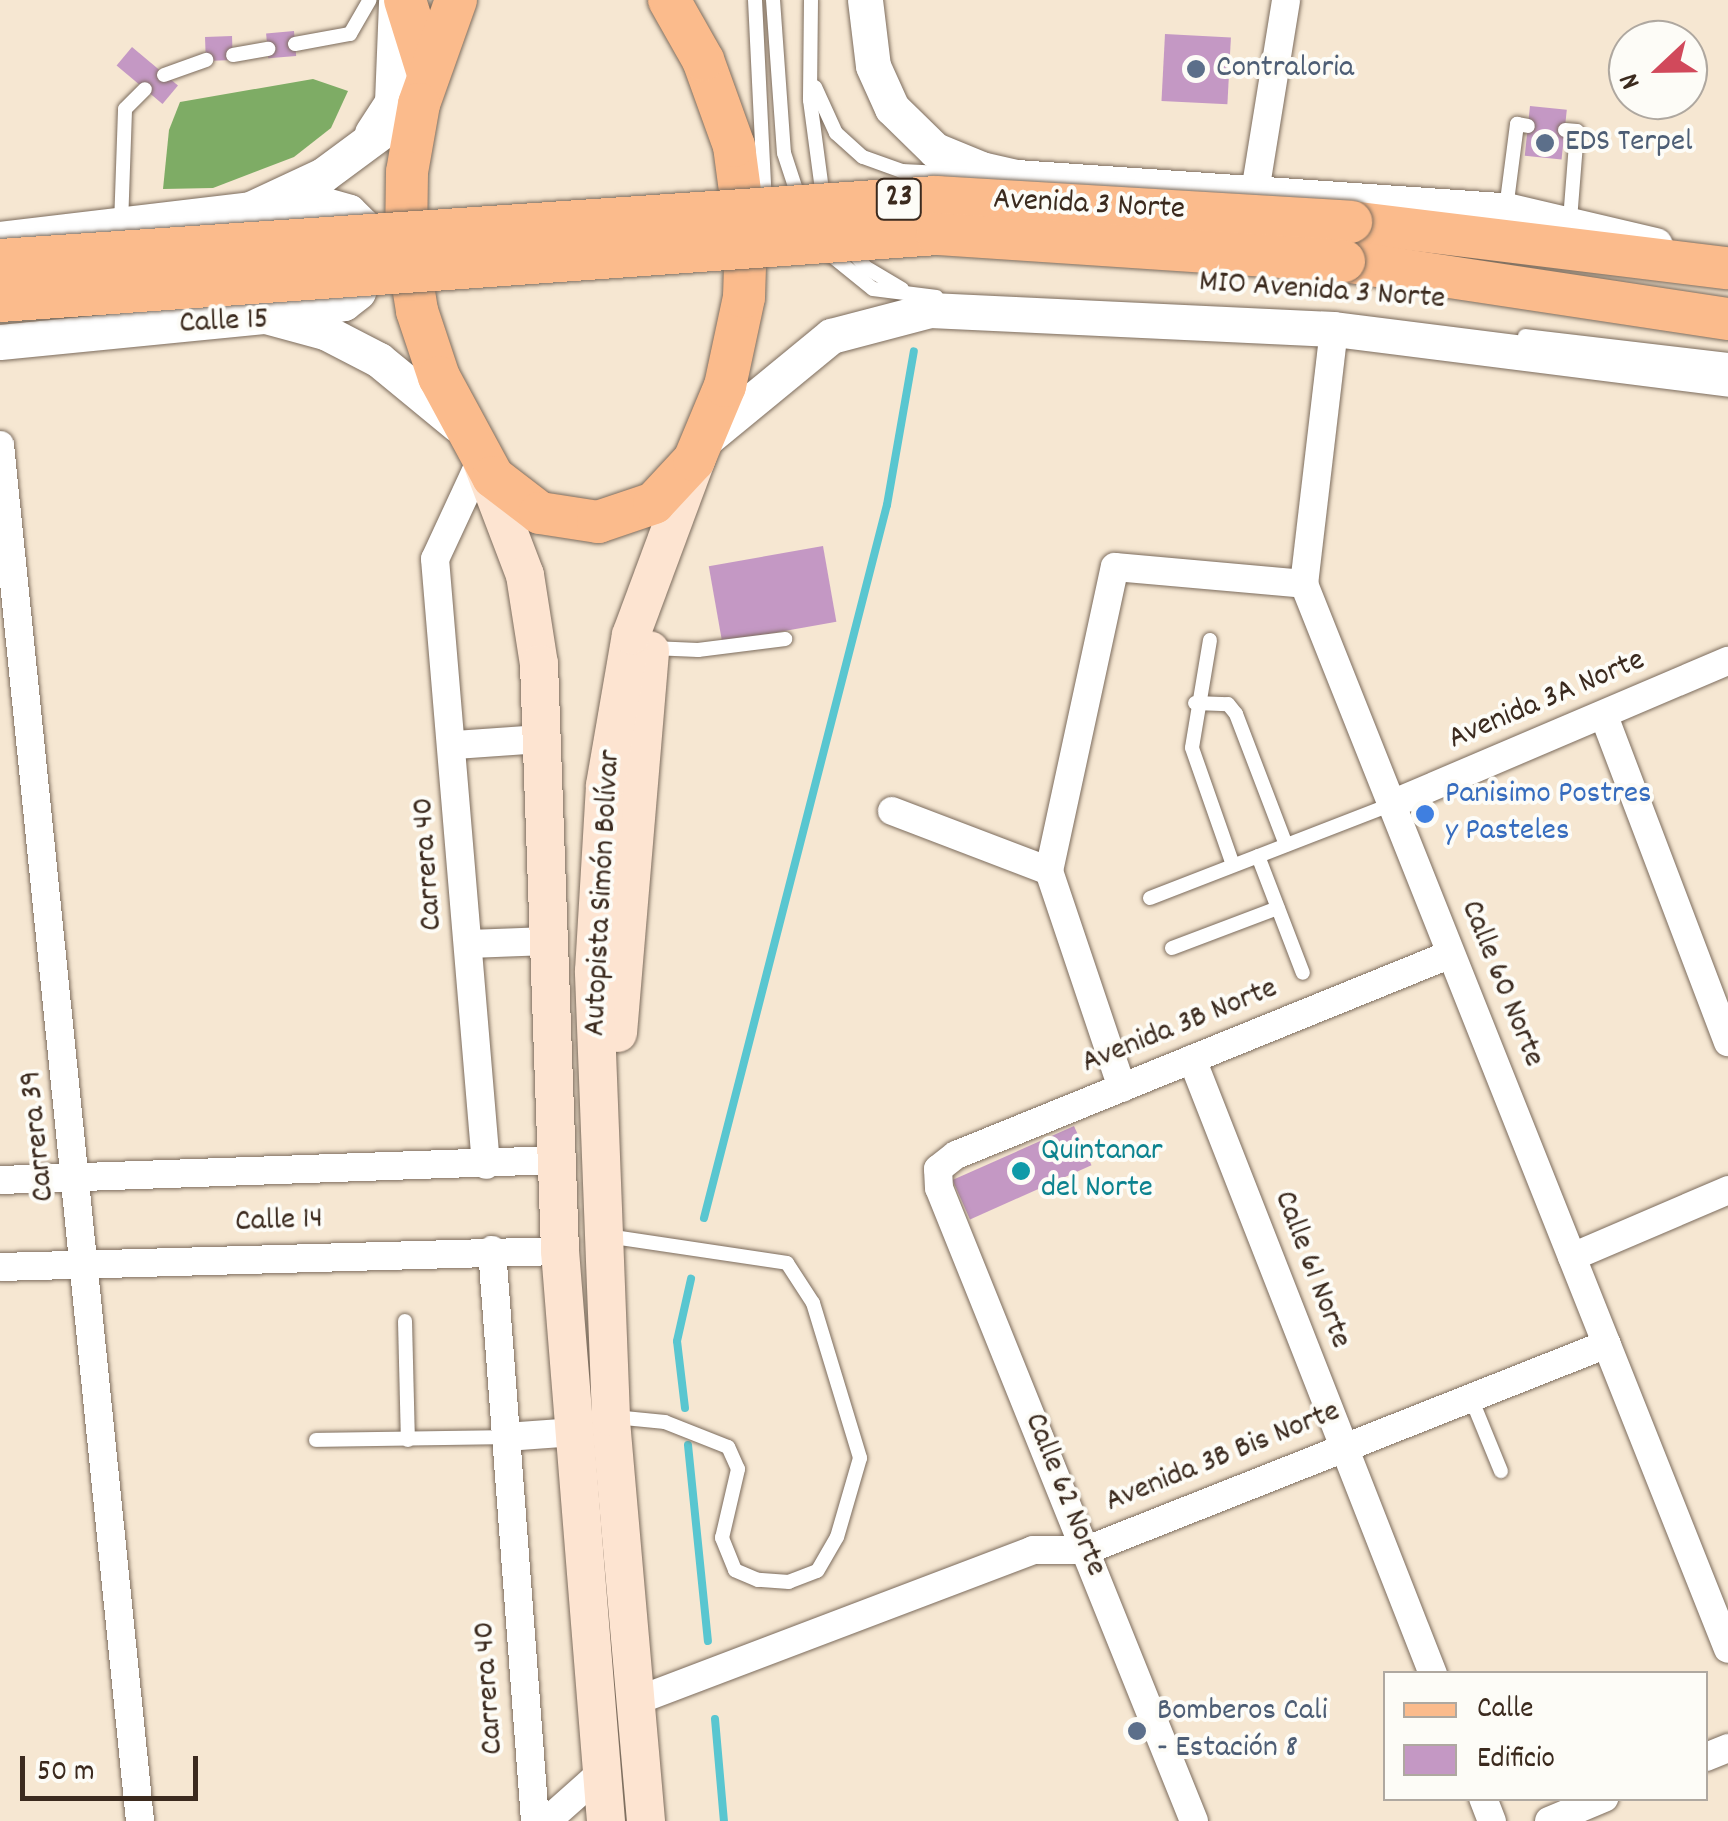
<!DOCTYPE html>
<html>
<head>
<meta charset="utf-8">
<style>
	body { margin:0 }
	#map { position:relative; width:1728px; height:1821px; overflow:hidden; background:#f6e7d2; font-family:Dekko,sans-serif }
	div>[style] { position:absolute }
	[style*='--x'] { left:calc(var(--x)*1px); top:calc(var(--y)*1px); width:calc(var(--w)*1px); rotate:calc(var(--a)*1deg) }
	.forest>* { inset:0; background:#7eac65 }
	.stream>* { height:8px; margin:-4px; padding:0 4px; transform-origin:4px; border-radius:4px; background:#59c6d0 }
	.building>* { inset:0; background:#c498c4; transform-origin:0 0 }
	.roads { filter:drop-shadow(0 0 2px #7c6c5d) drop-shadow(0 0 2px #7c6c5d) }
	.service>* { height:14px; margin:-7px; padding:0 7px; transform-origin:7px; border-radius:7px; background:#fff }
	.minor>* { height:28px; margin:-14px; padding:0 14px; transform-origin:14px; border-radius:14px; background:#fff }
	.tertiary>* { height:35px; margin:-17.5px; padding:0 17.5px; transform-origin:17.5px; border-radius:17.5px; background:#fff }
	.secondary>* { height:38px; margin:-19px; padding:0 19px; transform-origin:19px; border-radius:19px; background:#fde4d1 }
	.primary>* { height:42px; margin:-21px; padding:0 21px; transform-origin:21px; border-radius:21px; background:#fbbb8c }
	.bridges { filter:drop-shadow(0 0 2px #7c6c5d) drop-shadow(0 0 2px #7c6c5d) }
	.primary-bridge>* { height:42px; margin:-21px; padding:0 21px; transform-origin:21px; border-radius:21px; background:#fbbb8c }
	.dots>* { width:28px; height:28px; translate:-50% -50%; box-sizing:border-box; border:5px solid #fdfcf7; border-radius:50% }
	span { translate:-50% -50%; white-space:nowrap; text-align:center; line-height:1.15; -webkit-text-stroke:8px #fdfcf7; paint-order:stroke }
	.shield-label span { padding:2px 8px; background:#fdfcf7; border:2px solid; border-radius:8px; -webkit-text-stroke-width:0 }
	.shield-label { font-size:30px; color:#3b2a1e; font-weight:700 }
	.service-label { font-size:32px; color:#4e5e75 }
	.left { translate:0 -50%; text-align:left }
	.street-label { font-size:32px; color:#3b2a1e }
	.shop-label { font-size:32px; color:#366cbe }
	.culture-label { font-size:32px; color:#0d838f }
	.legend { position:absolute; left:1383px; top:1671px; width:325px; height:130px; box-sizing:border-box; background:#fdfcf7; border:2px solid #afa8a0; margin:0; padding:12px 18px; list-style:none; font-size:30px; color:#3b2a1e }
	.legend li { display:flex; align-items:center; gap:20px; height:50px }
	.legend b { width:50px; border:2px solid #afa8a0 }
	.north { position:absolute; left:1608px; top:20px; width:100px; height:100px; box-sizing:border-box; background:#fdfcf7; border:2px solid #afa8a0; border-radius:50%; rotate:248deg; font-size:28px; font-weight:700; line-height:40px; text-align:center; color:#3b2a1e }
	.north::after { content:''; display:block; margin:auto; width:35px; height:45px; background:#d1495b; clip-path:polygon(50% 0,100% 100%,50% 72%,0 100%) }
	.scale { position:absolute; left:20px; top:1756px; width:178px; height:45px; box-sizing:border-box; border:5px solid #3b2a1e; border-top:0; padding-left:12px; font-size:30px; line-height:35px; white-space:nowrap; color:#3b2a1e; -webkit-text-stroke:8px #fdfcf7; paint-order:stroke }
</style>
</head>
<body>
<div id="map">
	<div class="forest">
		<div style="clip-path:polygon(313px 79px,348px 91px,331px 128px,294px 157px,213px 188px,163px 189px,169px 130px,180px 102px)"></div>
	</div>
	<div class="stream">
		<div style="--x:704;--y:1218;--w:736;--a:-75.61"></div>
		<div style="--x:887;--y:505;--w:156;--a:-80.1"></div>
		<div style="--x:685;--y:1408;--w:67;--a:-96.8"></div>
		<div style="--x:677;--y:1341;--w:64;--a:-77.3"></div>
		<div style="--x:688;--y:1445;--w:197;--a:84.2"></div>
		<div style="--x:715;--y:1719;--w:102;--a:85"></div>
	</div>
	<div class="building">
		<div style="left:294px;top:31px;width:25px;height:28px;rotate:85deg"></div>
		<div style="left:1165px;top:34px;width:66px;height:67px;rotate:3deg"></div>
		<div style="left:232px;top:36px;width:24px;height:27px;rotate:88deg"></div>
		<div style="left:132px;top:47px;width:60px;height:24px;rotate:40deg"></div>
		<div style="left:1530px;top:106px;width:37px;height:50px;rotate:6deg"></div>
		<div style="left:823px;top:546px;width:77px;height:116px;rotate:80deg"></div>
		<div style="left:1074px;top:1126px;width:43px;height:133px;rotate:66deg"></div>
	</div>
	<div class="roads">
		<div class="service">
			<div style="--x:755;--y:0;--w:205;--a:87.2"></div>
			<div style="--x:773;--y:0;--w:153;--a:85.9"></div>
			<div style="--x:784;--y:153;--w:52;--a:71.9"></div>
			<div style="--x:811;--y:0;--w:100;--a:90.6"></div>
			<div style="--x:810;--y:100;--w:98;--a:82.4"></div>
			<div style="--x:295;--y:44;--w:56;--a:-10.3"></div>
			<div style="--x:350;--y:34;--w:39;--a:-60"></div>
			<div style="--x:233;--y:55;--w:36;--a:-10"></div>
			<div style="--x:164;--y:75;--w:45;--a:-19.7"></div>
			<div style="--x:815;--y:87;--w:51;--a:65.5"></div>
			<div style="--x:836;--y:133;--w:36;--a:42"></div>
			<div style="--x:863;--y:157;--w:41;--a:19.7"></div>
			<div style="--x:902;--y:171;--w:59;--a:2.9"></div>
			<div style="--x:1565;--y:130;--w:12;--a:5"></div>
			<div style="--x:1577;--y:131;--w:89;--a:94.5"></div>
			<div style="--x:1506;--y:209;--w:86;--a:-82.6"></div>
			<div style="--x:1517;--y:124;--w:11;--a:10"></div>
			<div style="--x:121;--y:225;--w:116;--a:-88"></div>
			<div style="--x:125;--y:109;--w:28;--a:-45"></div>
			<div style="--x:849;--y:247;--w:26;--a:51"></div>
			<div style="--x:865;--y:267;--w:43;--a:30.7"></div>
			<div style="--x:826;--y:251;--w:60;--a:39"></div>
			<div style="--x:873;--y:289;--w:64;--a:7.2"></div>
			<div style="--x:1525;--y:336;--w:204;--a:6.7"></div>
			<div style="--x:1210;--y:640;--w:109;--a:99.5"></div>
			<div style="--x:1192;--y:748;--w:124;--a:70.7"></div>
			<div style="--x:652;--y:648;--w:46;--a:2.5"></div>
			<div style="--x:698;--y:650;--w:88;--a:-7.2"></div>
			<div style="--x:1195;--y:703;--w:33;--a:2"></div>
			<div style="--x:1228;--y:704;--w:13;--a:51"></div>
			<div style="--x:1236;--y:714;--w:140;--a:69.1"></div>
			<div style="--x:1258;--y:856;--w:125;--a:69"></div>
			<div style="--x:1150;--y:898;--w:260;--a:-21.2"></div>
			<div style="--x:1172;--y:948;--w:113;--a:-20.7"></div>
			<div style="--x:607;--y:1236;--w:182;--a:8.5"></div>
			<div style="--x:787;--y:1263;--w:48;--a:57"></div>
			<div style="--x:813;--y:1303;--w:162;--a:73.1"></div>
			<div style="--x:860;--y:1458;--w:82;--a:106.2"></div>
			<div style="--x:837;--y:1537;--w:39;--a:120"></div>
			<div style="--x:817;--y:1571;--w:30;--a:159"></div>
			<div style="--x:789;--y:1582;--w:31;--a:-176"></div>
			<div style="--x:758;--y:1580;--w:25;--a:-157"></div>
			<div style="--x:735;--y:1570;--w:35;--a:-112"></div>
			<div style="--x:722;--y:1538;--w:71;--a:-76.9"></div>
			<div style="--x:738;--y:1469;--w:24;--a:-114"></div>
			<div style="--x:728;--y:1447;--w:68;--a:-158.4"></div>
			<div style="--x:665;--y:1422;--w:51;--a:-174.4"></div>
			<div style="--x:405;--y:1321;--w:119;--a:88.6"></div>
			<div style="--x:1471;--y:1398;--w:79;--a:67.7"></div>
			<div style="--x:316;--y:1440;--w:190;--a:-0.9"></div>
		</div>
		<div class="minor">
			<div style="--x:1255;--y:192;--w:194;--a:-80.8"></div>
			<div style="--x:1334;--y:329;--w:257;--a:96.7"></div>
			<div style="--x:1304;--y:584;--w:1146;--a:68.29"></div>
			<div style="--x:0;--y:445;--w:1383;--a:84.19"></div>
			<div style="--x:481;--y:460;--w:109;--a:114.9"></div>
			<div style="--x:435;--y:559;--w:608;--a:85.19"></div>
			<div style="--x:1604;--y:716;--w:349;--a:69.2"></div>
			<div style="--x:455;--y:745;--w:86;--a:-4"></div>
			<div style="--x:1392;--y:804;--w:365;--a:-23.1"></div>
			<div style="--x:892;--y:811;--w:168;--a:20.9"></div>
			<div style="--x:470;--y:944;--w:77;--a:-2.2"></div>
			<div style="--x:1192;--y:1059;--w:661;--a:68.6"></div>
			<div style="--x:1122;--y:1088;--w:229;--a:-108.6"></div>
			<div style="--x:1049;--y:871;--w:311;--a:-77.8"></div>
			<div style="--x:1115;--y:567;--w:190;--a:5.1"></div>
			<div style="--x:0;--y:1180;--w:556;--a:-2.06"></div>
			<div style="--x:492;--y:1250;--w:573;--a:85.69"></div>
			<div style="--x:1572;--y:1257;--w:170;--a:-23.2"></div>
			<div style="--x:0;--y:1267;--w:560;--a:-1.64"></div>
			<div style="--x:506;--y:1437;--w:69;--a:-4.1"></div>
			<div style="--x:636;--y:1701;--w:425;--a:-20.8"></div>
			<div style="--x:1033;--y:1550;--w:54;--a:0"></div>
			<div style="--x:1087;--y:1550;--w:559;--a:-21.61"></div>
			<div style="--x:1706;--y:1757;--w:24;--a:-22"></div>
			<div style="--x:1483;--y:1798;--w:25;--a:69"></div>
			<div style="--x:547;--y:1821;--w:74;--a:-41.7"></div>
			<div style="--x:1194;--y:1821;--w:682;--a:-111.94"></div>
			<div style="--x:939;--y:1188;--w:19;--a:-93"></div>
			<div style="--x:938;--y:1169;--w:23;--a:-38"></div>
			<div style="--x:956;--y:1155;--w:534;--a:-22.1"></div>
			<div style="--x:1549;--y:1821;--w:60;--a:-22.7"></div>
		</div>
		<div class="tertiary">
			<div style="--x:865;--y:0;--w:66;--a:83.1"></div>
			<div style="--x:873;--y:66;--w:46;--a:65.7"></div>
			<div style="--x:892;--y:108;--w:60;--a:44.3"></div>
			<div style="--x:935;--y:150;--w:50;--a:22.4"></div>
			<div style="--x:981;--y:169;--w:36;--a:13"></div>
			<div style="--x:1016;--y:177;--w:491;--a:3.9"></div>
			<div style="--x:1506;--y:210;--w:153;--a:13.2"></div>
			<div style="--x:372;--y:133;--w:37;--a:-57"></div>
			<div style="--x:392;--y:102;--w:101;--a:-87.7"></div>
			<div style="--x:274;--y:207;--w:41;--a:-7"></div>
			<div style="--x:315;--y:202;--w:35;--a:16"></div>
			<div style="--x:349;--y:212;--w:18;--a:45"></div>
			<div style="--x:362;--y:225;--w:35;--a:75"></div>
			<div style="--x:371;--y:259;--w:35;--a:112"></div>
			<div style="--x:358;--y:292;--w:18;--a:142"></div>
			<div style="--x:344;--y:303;--w:63;--a:169.9"></div>
			<div style="--x:0;--y:239;--w:252;--a:-6.8"></div>
			<div style="--x:250;--y:209;--w:81;--a:-25"></div>
			<div style="--x:323;--y:175;--w:119;--a:-36.5"></div>
			<div style="--x:0;--y:342;--w:267;--a:-5.6"></div>
			<div style="--x:266;--y:316;--w:61;--a:15.2"></div>
			<div style="--x:325;--y:332;--w:61;--a:27.4"></div>
			<div style="--x:379;--y:360;--w:101;--a:39.4"></div>
			<div style="--x:702;--y:442;--w:167;--a:-39.4"></div>
			<div style="--x:831;--y:336;--w:102;--a:-14.7"></div>
			<div style="--x:930;--y:310;--w:404;--a:2.7"></div>
			<div style="--x:1334;--y:329;--w:397;--a:7.2"></div>
		</div>
		<div class="secondary">
			<div style="--x:482;--y:462;--w:121;--a:69.2"></div>
			<div style="--x:525;--y:575;--w:90;--a:81.1"></div>
			<div style="--x:539;--y:664;--w:587;--a:87.95"></div>
			<div style="--x:560;--y:1251;--w:572;--a:85.39"></div>
			<div style="--x:618;--y:1033;--w:384;--a:-85.2"></div>
			<div style="--x:646;--y:1821;--w:406;--a:-95"></div>
			<div style="--x:611;--y:1417;--w:446;--a:-92.2"></div>
			<div style="--x:594;--y:971;--w:186;--a:-86.6"></div>
			<div style="--x:605;--y:785;--w:152;--a:-80.2"></div>
			<div style="--x:631;--y:635;--w:192;--a:-69.6"></div>
		</div>
		<div class="primary">
			<div style="--x:405;--y:0;--w:77;--a:72.7"></div>
			<div style="--x:456;--y:0;--w:110;--a:109.6"></div>
			<div style="--x:419;--y:104;--w:69;--a:100"></div>
			<div style="--x:407;--y:172;--w:70;--a:90.8"></div>
			<div style="--x:406;--y:242;--w:70;--a:80.9"></div>
			<div style="--x:417;--y:311;--w:70;--a:71.6"></div>
			<div style="--x:439;--y:377;--w:114;--a:61.6"></div>
			<div style="--x:493;--y:477;--w:59;--a:37.5"></div>
			<div style="--x:540;--y:513;--w:59;--a:8.8"></div>
			<div style="--x:598;--y:522;--w:59;--a:-18.7"></div>
			<div style="--x:654;--y:503;--w:59;--a:-47.1"></div>
			<div style="--x:694;--y:460;--w:80;--a:-67.3"></div>
			<div style="--x:725;--y:386;--w:91;--a:-77.9"></div>
			<div style="--x:744;--y:297;--w:61;--a:-88.1"></div>
			<div style="--x:746;--y:236;--w:91;--a:-97.6"></div>
			<div style="--x:734;--y:146;--w:91;--a:-109.8"></div>
			<div style="--x:703;--y:60;--w:69;--a:-119.5"></div>
			<div style="--x:1351;--y:222;--w:380;--a:7"></div>
			<div style="--x:1344;--y:261;--w:388;--a:8.6"></div>
		</div>
	</div>
	<div class="bridges">
		<div class="primary-bridge">
			<div style="--x:0;--y:260;--w:938;--a:-3.85"></div>
			<div style="--x:936;--y:197;--w:416;--a:3.4"></div>
			<div style="--x:0;--y:301;--w:939;--a:-4.09"></div>
			<div style="--x:937;--y:234;--w:408;--a:3.8"></div>
		</div>
	</div>
	<div class="dots">
		<div style="left:1196px;top:69px;background:#5c6f8a"></div>
		<div style="left:1545px;top:143px;background:#5c6f8a"></div>
		<div style="left:1425px;top:814px;background:#3f7fe0"></div>
		<div style="left:1021px;top:1171px;background:#0f9aa8"></div>
		<div style="left:1137px;top:1731px;background:#5c6f8a"></div>
	</div>
	<div class="shield-label">
		<span style="left:899px;top:199px">23</span>
	</div>
	<div class="service-label">
		<span class="left" style="left:1216px;top:69px">Contraloria</span>
		<span class="left" style="left:1565px;top:143px">EDS Terpel</span>
		<span class="left" style="left:1157px;top:1731px">Bomberos Cali<br>- Estación 8</span>
	</div>
	<div class="street-label">
		<span style="left:1089px;top:206px;rotate:3deg">Avenida 3 Norte</span>
		<span style="left:1322px;top:292px;rotate:4deg">MIO Avenida 3 Norte</span>
		<span style="left:224px;top:323px;rotate:-3deg">Calle 15</span>
		<span style="left:1547px;top:701px;rotate:-23deg">Avenida 3A Norte</span>
		<span style="left:429px;top:864px;rotate:-94deg">Carrera 40</span>
		<span style="left:604px;top:893px;rotate:-87deg">Autopista Simón Bolívar</span>
		<span style="left:1501px;top:984px;rotate:68deg">Calle 60 Norte</span>
		<span style="left:1180px;top:1027px;rotate:-22deg">Avenida 3B Norte</span>
		<span style="left:39px;top:1136px;rotate:-96deg">Carrera 39</span>
		<span style="left:279px;top:1222px;rotate:-2deg">Calle 14</span>
		<span style="left:1311px;top:1270px;rotate:69deg">Calle 61 Norte</span>
		<span style="left:1223px;top:1458px;rotate:-22deg">Avenida 3B Bis Norte</span>
		<span style="left:1064px;top:1495px;rotate:68deg">Calle 62 Norte</span>
		<span style="left:490px;top:1688px;rotate:-94deg">Carrera 40</span>
	</div>
	<div class="shop-label">
		<span class="left" style="left:1445px;top:814px">Panisimo Postres<br>y Pasteles</span>
	</div>
	<div class="culture-label">
		<span class="left" style="left:1041px;top:1171px">Quintanar<br>del Norte</span>
	</div>
	<ul class="legend">
	<li><b style="height:12px;background:#fbbb8c"></b>Calle</li>
	<li><b style="height:28px;background:#c498c4"></b>Edificio</li>
	</ul>
	<div class="north">N</div>
	<div class="scale">50 m</div>
</div>
</body>
</html>
